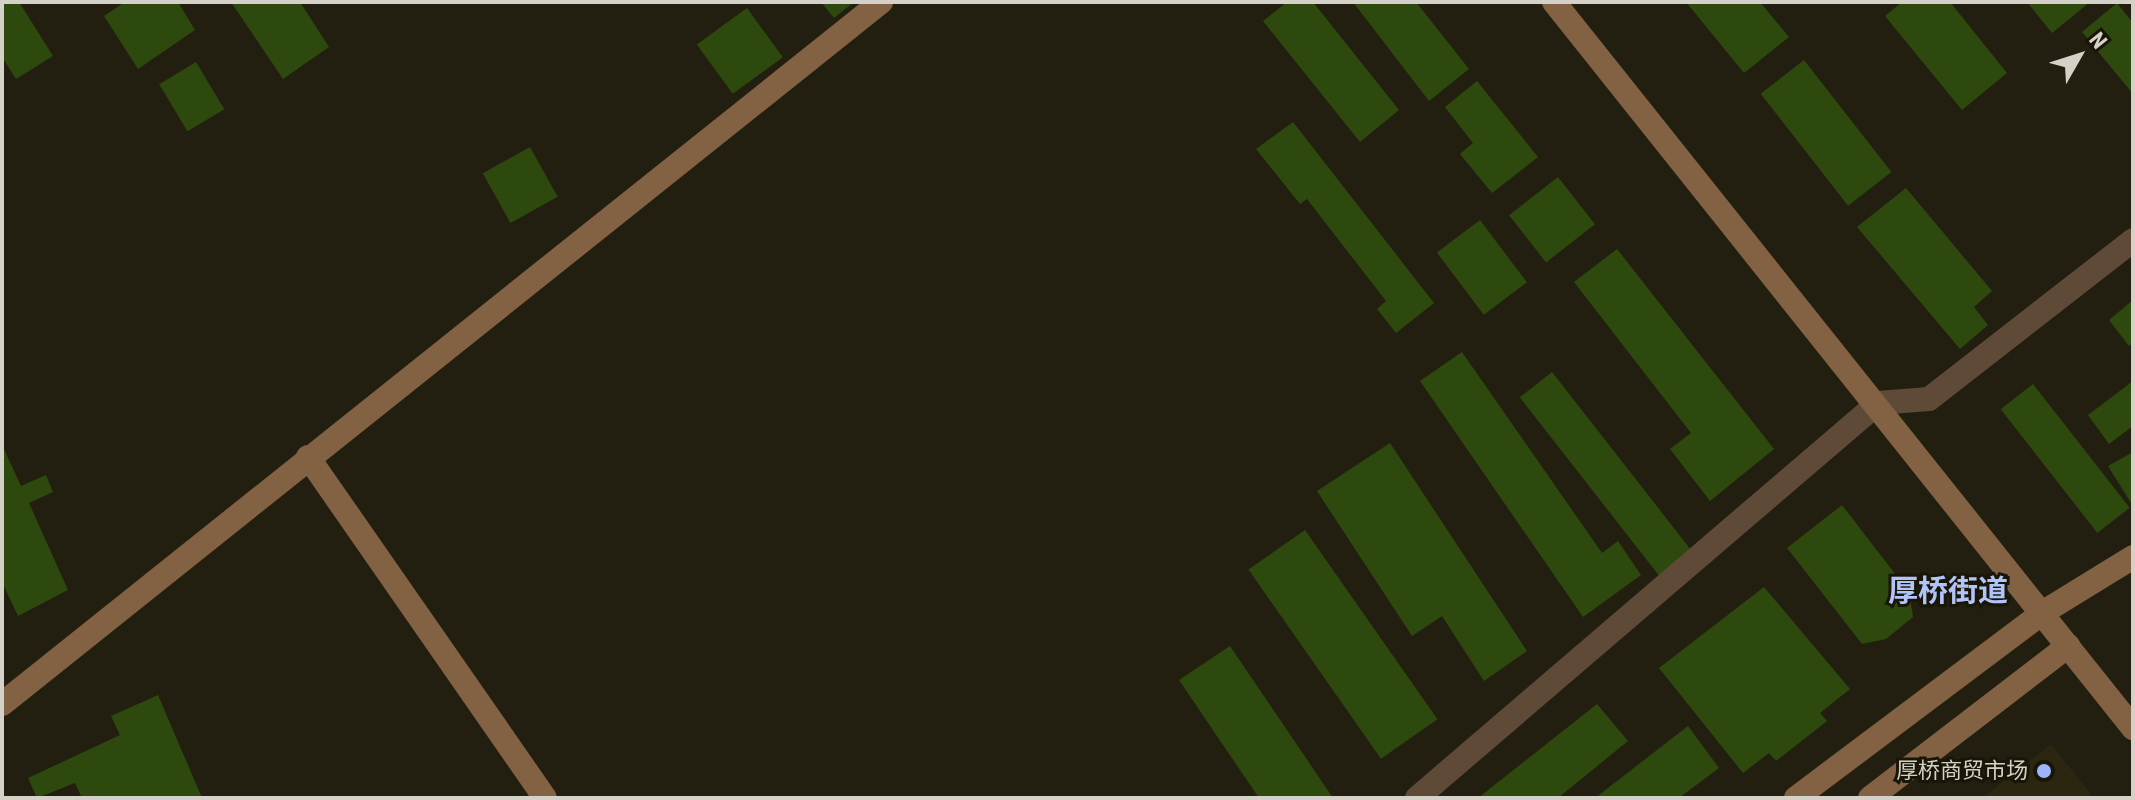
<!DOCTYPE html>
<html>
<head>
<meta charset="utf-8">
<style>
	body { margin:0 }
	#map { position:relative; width:2135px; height:800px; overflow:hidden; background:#231f10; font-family:"Roboto Condensed","Noto Sans SC",sans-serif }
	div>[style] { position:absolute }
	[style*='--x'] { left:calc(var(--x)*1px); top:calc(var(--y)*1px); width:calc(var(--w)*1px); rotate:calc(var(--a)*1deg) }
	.built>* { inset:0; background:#2b2610 }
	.building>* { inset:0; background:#2e490e; transform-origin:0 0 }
	.street>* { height:24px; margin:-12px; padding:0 12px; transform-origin:12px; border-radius:12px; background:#5f4a38 }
	.secondary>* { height:24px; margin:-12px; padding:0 12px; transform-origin:12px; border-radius:12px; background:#836244 }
	.dots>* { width:22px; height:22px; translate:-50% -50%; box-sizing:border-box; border:4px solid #191607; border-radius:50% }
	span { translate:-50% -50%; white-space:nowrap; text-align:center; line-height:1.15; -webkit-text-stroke:6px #191607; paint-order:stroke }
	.poi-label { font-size:22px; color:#d4d2c8 }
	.right { translate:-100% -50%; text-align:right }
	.district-label { font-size:30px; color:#b1c4fa; font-weight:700 }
	.frame { position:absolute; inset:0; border:4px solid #d4d2c8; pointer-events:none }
	.north { position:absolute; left:2039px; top:16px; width:80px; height:80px; -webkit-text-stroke:6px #191607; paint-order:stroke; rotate:51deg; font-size:22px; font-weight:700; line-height:32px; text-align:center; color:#d4d2c8 }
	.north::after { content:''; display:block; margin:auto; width:28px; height:36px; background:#d4d2c8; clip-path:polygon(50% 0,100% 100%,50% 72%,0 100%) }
</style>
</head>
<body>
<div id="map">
	<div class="built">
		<div style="clip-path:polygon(2051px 744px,2094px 798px,1982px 798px)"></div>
	</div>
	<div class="building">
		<div style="clip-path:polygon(2px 2px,19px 2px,53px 56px,16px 79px,2px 57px)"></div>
		<div style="clip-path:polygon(125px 2px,178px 2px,195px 30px,138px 69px,104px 16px)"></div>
		<div style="clip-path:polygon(231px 2px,300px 2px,329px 47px,283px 79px)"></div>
		<div style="clip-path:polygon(821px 2px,854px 2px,834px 18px)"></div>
		<div style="clip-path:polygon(1287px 2px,1313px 2px,1399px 110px,1360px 142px,1263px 21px)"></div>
		<div style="clip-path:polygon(1353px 2px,1416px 2px,1469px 69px,1429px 101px)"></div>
		<div style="clip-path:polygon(1686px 2px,1760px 2px,1789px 37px,1744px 73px)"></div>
		<div style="clip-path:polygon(1902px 2px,1950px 2px,2007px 73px,1962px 110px,1885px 16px)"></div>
		<div style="clip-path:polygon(2027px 2px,2090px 2px,2052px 33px)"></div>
		<div style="clip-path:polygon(2117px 3px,2133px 23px,2133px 94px,2082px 32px)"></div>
		<div style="left:747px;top:8px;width:61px;height:62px;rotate:54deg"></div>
		<div style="left:1804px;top:60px;width:142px;height:55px;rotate:52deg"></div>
		<div style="left:196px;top:62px;width:55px;height:43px;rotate:59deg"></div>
		<div style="clip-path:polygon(1477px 81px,1538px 157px,1492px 193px,1460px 154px,1473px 143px,1445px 107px)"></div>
		<div style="clip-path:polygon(1293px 122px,1434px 303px,1396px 333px,1377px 309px,1386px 301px,1307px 199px,1300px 204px,1256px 149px)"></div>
		<div style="left:530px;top:147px;width:57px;height:54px;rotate:61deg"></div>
		<div style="left:1558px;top:177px;width:60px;height:62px;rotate:52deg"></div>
		<div style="clip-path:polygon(1906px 188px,1992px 291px,1974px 307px,1988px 325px,1960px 349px,1857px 227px)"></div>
		<div style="left:1480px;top:220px;width:78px;height:54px;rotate:53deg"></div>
		<div style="clip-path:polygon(1617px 249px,1774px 449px,1710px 501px,1670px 449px,1691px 433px,1574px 282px)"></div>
		<div style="clip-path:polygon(2133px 300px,2133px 343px,2129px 346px,2109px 320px)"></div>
		<div style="clip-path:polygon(1462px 352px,1602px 553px,1618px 541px,1641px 575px,1583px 617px,1420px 381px)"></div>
		<div style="left:1552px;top:372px;width:229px;height:41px;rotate:52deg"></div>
		<div style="clip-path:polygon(2133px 381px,2133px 426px,2109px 444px,2088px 415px)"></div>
		<div style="left:2033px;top:384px;width:157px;height:41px;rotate:52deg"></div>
		<div style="clip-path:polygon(1390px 443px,1527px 651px,1484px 681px,1442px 616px,1412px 636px,1317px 491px)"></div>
		<div style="clip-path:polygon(2px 445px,21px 486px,46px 475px,53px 492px,29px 503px,68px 590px,18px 616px,2px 582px)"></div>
		<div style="clip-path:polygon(2133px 452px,2133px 506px,2108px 466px)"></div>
		<div style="clip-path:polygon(1842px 505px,1909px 592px,1913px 617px,1886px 639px,1862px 644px,1787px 548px)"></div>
		<div style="left:1305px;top:530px;width:231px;height:69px;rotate:55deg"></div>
		<div style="clip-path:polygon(1764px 587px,1850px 689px,1820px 713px,1827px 721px,1776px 761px,1769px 753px,1743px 773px,1659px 668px)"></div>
		<div style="clip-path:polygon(1230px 646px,1333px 798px,1259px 798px,1179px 680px)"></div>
		<div style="clip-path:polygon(158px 695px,202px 798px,82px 798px,75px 783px,37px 798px,28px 778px,120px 735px,111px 716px)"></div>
		<div style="clip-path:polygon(1597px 704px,1628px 741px,1558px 798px,1478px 798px)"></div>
		<div style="clip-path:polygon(1688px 726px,1719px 768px,1679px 798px,1595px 798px)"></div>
	</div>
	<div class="street">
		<div style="--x:1417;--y:798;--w:607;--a:-40.59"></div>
		<div style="--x:1878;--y:403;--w:51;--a:-4.5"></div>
		<div style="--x:1929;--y:399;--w:259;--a:-37.9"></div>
	</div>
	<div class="secondary">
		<div style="--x:1554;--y:2;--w:929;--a:51.43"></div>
		<div style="--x:308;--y:457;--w:415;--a:55.2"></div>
		<div style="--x:2;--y:704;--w:1125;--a:-38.61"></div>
		<div style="--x:1796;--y:798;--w:308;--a:-36.9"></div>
		<div style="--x:2042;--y:613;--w:107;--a:-31.6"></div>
		<div style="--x:1870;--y:798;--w:250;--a:-37.5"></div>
	</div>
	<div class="dots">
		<div style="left:2044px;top:771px;background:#9cb4fd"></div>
	</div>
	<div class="poi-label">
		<span class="right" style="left:2028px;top:771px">厚桥商贸市场</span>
	</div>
	<div class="district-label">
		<span style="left:1948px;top:591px">厚桥街道</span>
	</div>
	<div class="frame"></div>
	<div class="north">N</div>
</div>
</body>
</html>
